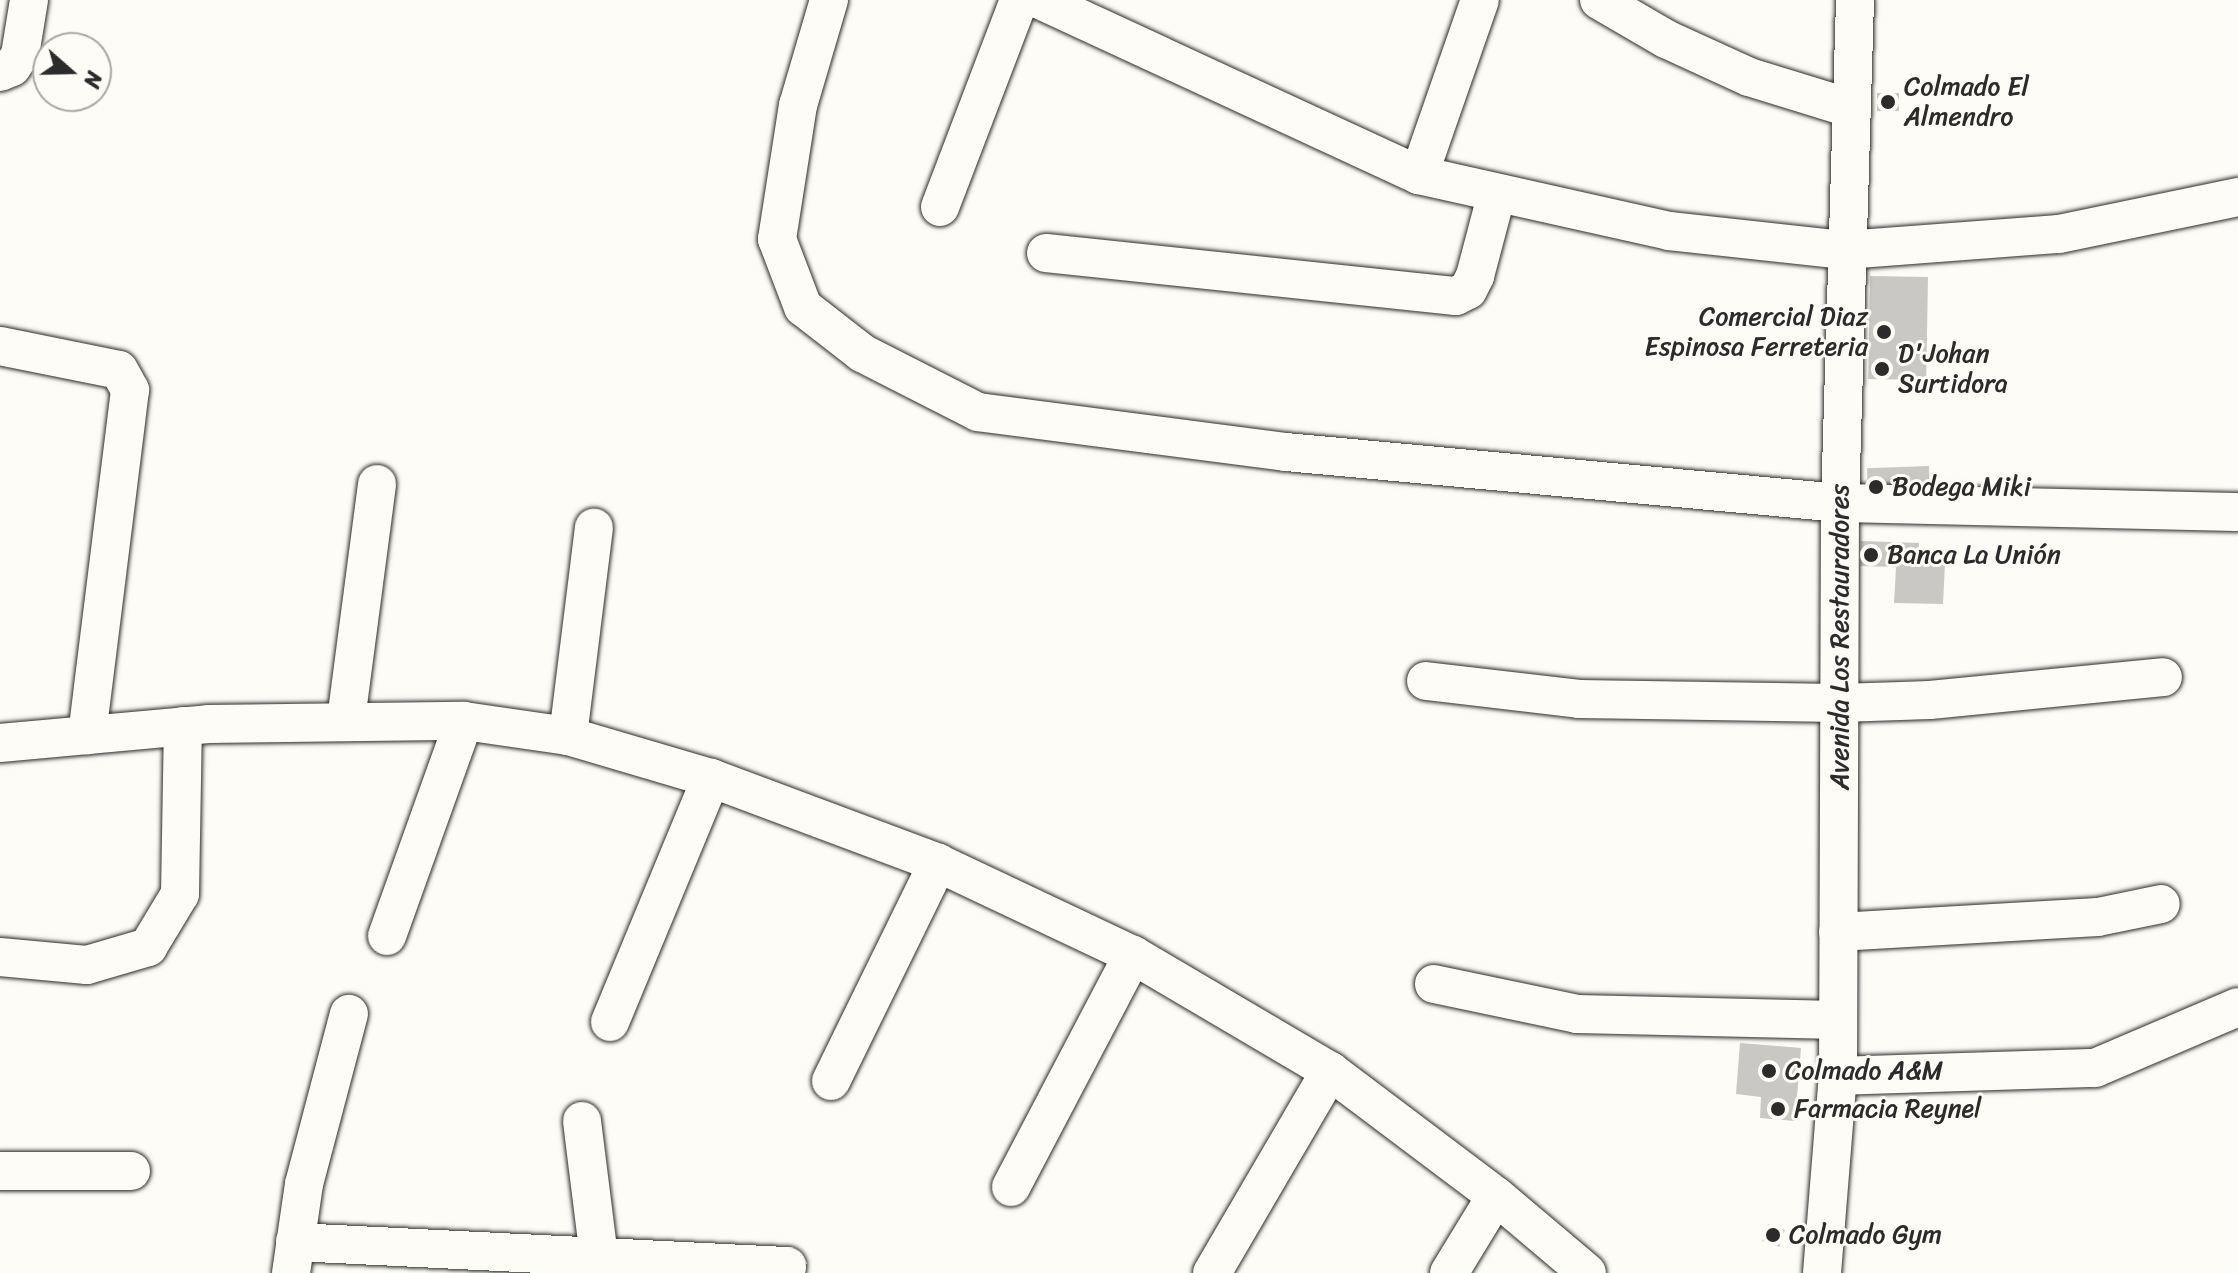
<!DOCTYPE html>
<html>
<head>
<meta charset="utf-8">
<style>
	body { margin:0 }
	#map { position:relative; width:2238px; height:1273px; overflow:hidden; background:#fdfcf7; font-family:Sriracha,sans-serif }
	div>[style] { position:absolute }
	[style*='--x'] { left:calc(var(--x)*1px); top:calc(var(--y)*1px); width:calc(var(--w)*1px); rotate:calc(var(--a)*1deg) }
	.building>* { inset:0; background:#c9c8c4; transform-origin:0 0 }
	.roads { filter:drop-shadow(0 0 2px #2b2b2b) drop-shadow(0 0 2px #2b2b2b) }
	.minor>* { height:38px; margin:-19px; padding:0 19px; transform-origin:19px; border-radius:19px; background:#fdfcf7 }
	.dots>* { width:22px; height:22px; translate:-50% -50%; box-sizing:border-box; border:4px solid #fdfcf7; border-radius:50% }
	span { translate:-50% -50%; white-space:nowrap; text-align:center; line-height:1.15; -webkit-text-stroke:6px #fdfcf7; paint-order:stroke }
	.poi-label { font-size:26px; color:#2b2b2b }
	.left { translate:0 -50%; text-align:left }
	.right { translate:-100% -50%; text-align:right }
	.street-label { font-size:26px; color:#2b2b2b }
	.north { position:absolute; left:32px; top:32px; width:80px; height:80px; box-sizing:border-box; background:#fdfcf7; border:2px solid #a9a8a5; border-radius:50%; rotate:110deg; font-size:22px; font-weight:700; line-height:32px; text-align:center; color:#2b2b2b }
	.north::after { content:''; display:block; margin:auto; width:28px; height:36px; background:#2b2b2b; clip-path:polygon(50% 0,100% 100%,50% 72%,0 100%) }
</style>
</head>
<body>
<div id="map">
	<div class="building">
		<div style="left:1877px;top:93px;width:22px;height:18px"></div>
		<div style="left:1870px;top:276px;width:58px;height:103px;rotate:1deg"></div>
		<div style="left:1929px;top:466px;width:27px;height:62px;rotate:88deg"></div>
		<div style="clip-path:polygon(1861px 541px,1919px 543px,1918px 563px,1945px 564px,1943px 604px,1894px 603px,1896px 567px,1860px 566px)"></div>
		<div style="clip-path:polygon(1740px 1043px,1801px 1048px,1795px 1121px,1760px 1118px,1761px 1097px,1736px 1094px)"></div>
		<div style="left:1768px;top:1224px;width:18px;height:18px;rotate:19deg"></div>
	</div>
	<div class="roads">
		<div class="minor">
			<div style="--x:829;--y:0;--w:109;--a:106.4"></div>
			<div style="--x:798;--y:105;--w:136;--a:98.9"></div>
			<div style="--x:777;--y:239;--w:73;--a:69.1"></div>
			<div style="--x:803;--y:307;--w:75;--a:37.9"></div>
			<div style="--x:862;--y:353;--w:130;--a:27"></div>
			<div style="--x:978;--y:412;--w:311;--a:7.4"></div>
			<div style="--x:1286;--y:452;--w:556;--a:5.26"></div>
			<div style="--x:1840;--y:503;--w:398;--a:1.3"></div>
			<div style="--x:1040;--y:0;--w:417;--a:24.8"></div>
			<div style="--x:1419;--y:175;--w:256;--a:12.6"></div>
			<div style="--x:1669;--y:231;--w:177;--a:6.2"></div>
			<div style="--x:1845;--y:250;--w:215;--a:-4.3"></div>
			<div style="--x:2059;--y:234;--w:183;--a:-11.7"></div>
			<div style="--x:1599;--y:0;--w:78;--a:30.2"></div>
			<div style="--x:1666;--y:39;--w:91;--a:24.6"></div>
			<div style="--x:1749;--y:77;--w:106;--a:17.1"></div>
			<div style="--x:0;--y:72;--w:13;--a:-23"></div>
			<div style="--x:12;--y:67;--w:14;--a:-56"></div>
			<div style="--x:20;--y:55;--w:56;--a:-80.7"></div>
			<div style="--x:1419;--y:175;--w:185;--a:-70.8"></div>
			<div style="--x:940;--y:207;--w:222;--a:-69.1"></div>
			<div style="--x:1046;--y:253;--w:412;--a:6"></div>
			<div style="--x:1456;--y:296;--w:13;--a:-27"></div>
			<div style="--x:1468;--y:290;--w:16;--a:-63"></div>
			<div style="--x:1475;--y:276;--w:86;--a:-75.2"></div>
			<div style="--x:0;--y:346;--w:121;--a:11.4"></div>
			<div style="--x:119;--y:370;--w:23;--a:61"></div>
			<div style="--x:130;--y:390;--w:348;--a:97.1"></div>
			<div style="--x:1426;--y:681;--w:154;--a:6.7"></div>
			<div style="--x:1579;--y:699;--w:260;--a:0.9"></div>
			<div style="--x:1839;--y:703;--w:91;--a:-1.9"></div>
			<div style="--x:1930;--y:700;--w:234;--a:-5.6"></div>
			<div style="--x:346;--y:720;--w:238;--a:-82.5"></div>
			<div style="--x:568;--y:736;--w:210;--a:-82.9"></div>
			<div style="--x:0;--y:743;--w:209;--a:-5.2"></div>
			<div style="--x:208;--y:724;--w:256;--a:-0.7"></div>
			<div style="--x:464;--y:721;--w:105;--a:8.2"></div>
			<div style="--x:568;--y:736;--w:149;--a:16.4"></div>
			<div style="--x:711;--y:778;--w:242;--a:20.5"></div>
			<div style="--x:938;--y:863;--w:216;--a:25.3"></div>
			<div style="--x:1133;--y:955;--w:229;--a:30.5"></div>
			<div style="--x:1330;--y:1071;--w:208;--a:37"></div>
			<div style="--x:1496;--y:1196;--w:119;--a:40.2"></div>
			<div style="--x:1838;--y:932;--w:260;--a:-3.3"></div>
			<div style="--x:2098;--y:917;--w:64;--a:-11.7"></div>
			<div style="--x:387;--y:936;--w:228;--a:-70.3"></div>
			<div style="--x:0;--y:957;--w:87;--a:5.3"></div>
			<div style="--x:87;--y:965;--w:64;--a:-16.4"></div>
			<div style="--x:148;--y:947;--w:62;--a:-58.9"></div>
			<div style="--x:180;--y:894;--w:168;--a:-89"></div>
			<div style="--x:1434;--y:984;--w:146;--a:11.8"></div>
			<div style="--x:1577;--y:1014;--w:261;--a:1.3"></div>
			<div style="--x:610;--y:1022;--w:264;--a:-67.5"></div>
			<div style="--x:1838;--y:1076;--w:257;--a:-1.8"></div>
			<div style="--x:2095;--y:1068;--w:155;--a:-23.1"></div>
			<div style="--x:831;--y:1081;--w:243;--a:-63.9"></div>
			<div style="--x:582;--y:1121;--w:153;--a:82.9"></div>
			<div style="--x:0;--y:1171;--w:131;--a:0"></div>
			<div style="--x:1011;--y:1187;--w:262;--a:-62.3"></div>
			<div style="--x:295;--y:1242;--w:493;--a:2.8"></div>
			<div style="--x:291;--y:1273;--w:90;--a:-81.7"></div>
			<div style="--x:304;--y:1184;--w:176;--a:-75.2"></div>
			<div style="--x:1212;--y:1273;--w:234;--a:-59.7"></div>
			<div style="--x:1449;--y:1273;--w:90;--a:-58.6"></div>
			<div style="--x:1822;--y:1273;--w:198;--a:-85.4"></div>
			<div style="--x:1838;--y:1076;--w:573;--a:-89.8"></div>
			<div style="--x:1840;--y:503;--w:503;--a:-88.29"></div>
		</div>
	</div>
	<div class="dots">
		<div style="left:1888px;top:102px;background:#2b2b2b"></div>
		<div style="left:1884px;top:332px;background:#2b2b2b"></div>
		<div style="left:1882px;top:369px;background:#2b2b2b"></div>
		<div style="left:1876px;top:487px;background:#2b2b2b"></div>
		<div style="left:1871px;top:555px;background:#2b2b2b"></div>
		<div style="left:1769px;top:1071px;background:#2b2b2b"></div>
		<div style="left:1778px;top:1109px;background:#2b2b2b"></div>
		<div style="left:1773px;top:1235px;background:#2b2b2b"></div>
	</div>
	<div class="poi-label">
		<span class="left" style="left:1904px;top:102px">Colmado El<br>Almendro</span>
		<span class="right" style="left:1868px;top:332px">Comercial Diaz<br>Espinosa Ferreteria</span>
		<span class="left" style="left:1898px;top:369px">D'Johan<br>Surtidora</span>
		<span class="left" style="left:1892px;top:487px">Bodega Miki</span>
		<span class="left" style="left:1887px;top:555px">Banca La Unión</span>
		<span class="left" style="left:1785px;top:1071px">Colmado A&amp;M</span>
		<span class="left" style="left:1794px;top:1109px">Farmacia Reynel</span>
		<span class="left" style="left:1789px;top:1235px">Colmado Gym</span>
	</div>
	<div class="street-label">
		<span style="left:1840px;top:637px;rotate:-90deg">Avenida Los Restauradores</span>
	</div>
	<div class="north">N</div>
</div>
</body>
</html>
